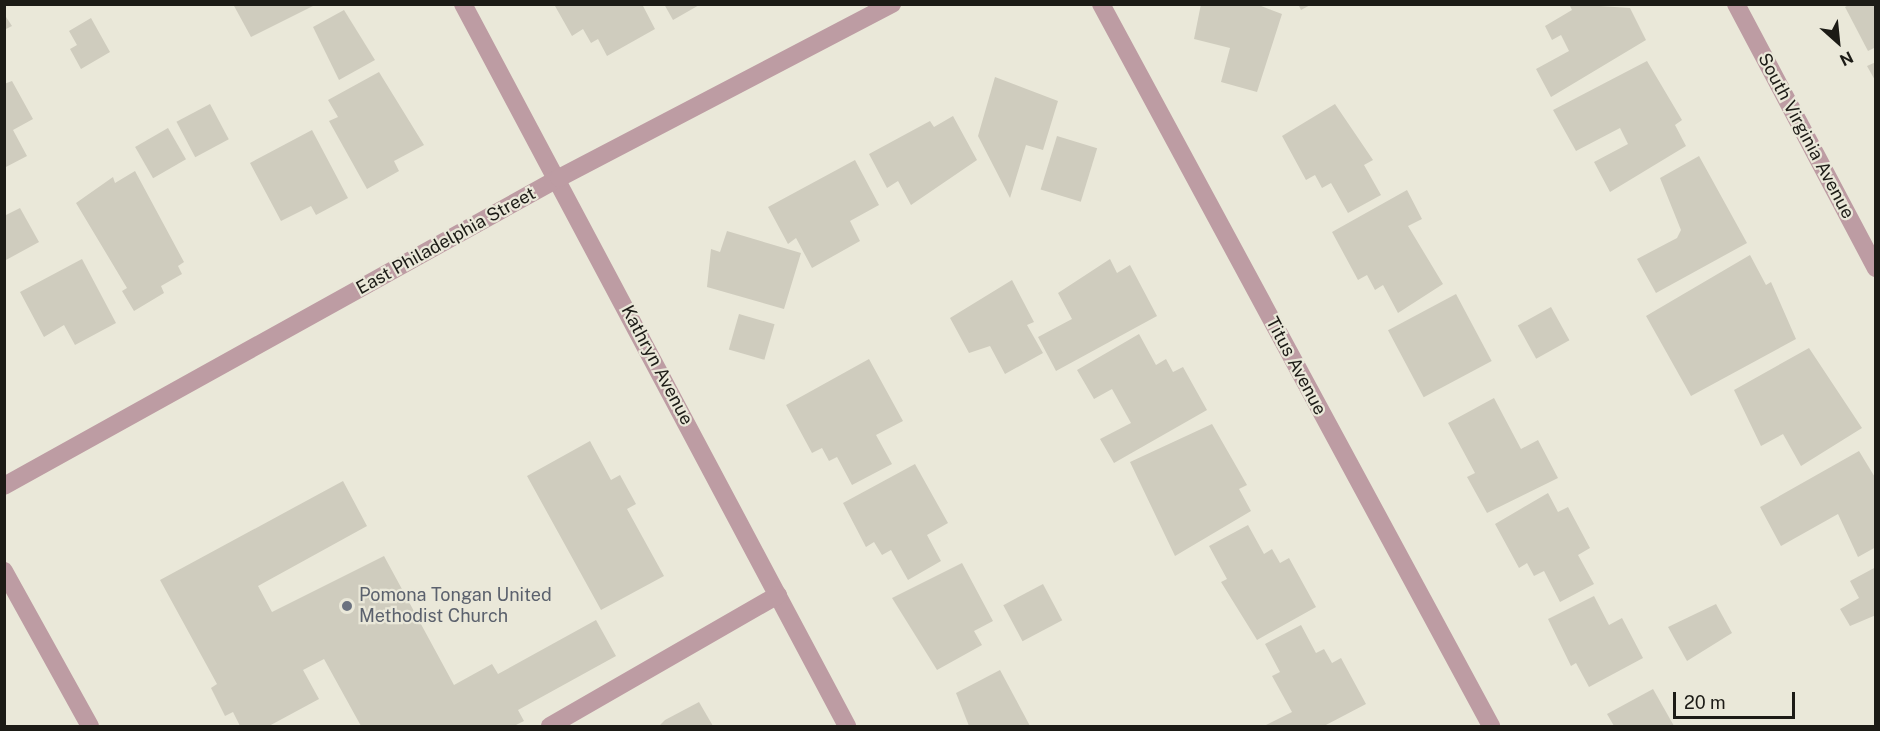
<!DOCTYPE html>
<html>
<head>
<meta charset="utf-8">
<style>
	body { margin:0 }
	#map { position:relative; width:1880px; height:731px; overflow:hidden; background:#eae8d9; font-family:"Public Sans",sans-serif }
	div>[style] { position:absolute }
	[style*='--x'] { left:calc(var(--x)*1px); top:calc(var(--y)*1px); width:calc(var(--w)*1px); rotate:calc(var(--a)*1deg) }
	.building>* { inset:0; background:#cfccbe; transform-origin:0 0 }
	.minor>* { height:18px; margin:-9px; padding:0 9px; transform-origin:9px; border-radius:9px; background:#bd9ca3 }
	.dots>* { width:16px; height:16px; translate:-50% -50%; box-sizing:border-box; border:3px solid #eae8d9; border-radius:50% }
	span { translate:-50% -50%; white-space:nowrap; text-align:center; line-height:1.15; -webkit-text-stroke:4.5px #eae8d9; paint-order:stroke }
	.street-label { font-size:18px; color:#1c1b16 }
	.worship-label { font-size:18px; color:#5b616d }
	.left { translate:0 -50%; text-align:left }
	.frame { position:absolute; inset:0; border:6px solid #1c1b16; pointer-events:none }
	.north { position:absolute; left:1808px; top:12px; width:60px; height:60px; -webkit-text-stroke:4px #eae8d9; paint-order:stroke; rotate:153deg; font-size:16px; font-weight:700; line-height:24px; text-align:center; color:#1c1b16 }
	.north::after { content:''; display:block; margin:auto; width:21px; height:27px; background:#1c1b16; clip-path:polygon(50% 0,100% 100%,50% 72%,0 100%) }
	.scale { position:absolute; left:1673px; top:692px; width:122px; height:27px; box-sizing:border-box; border:3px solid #1c1b16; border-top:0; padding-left:8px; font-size:18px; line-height:21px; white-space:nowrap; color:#1c1b16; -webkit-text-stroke:4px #eae8d9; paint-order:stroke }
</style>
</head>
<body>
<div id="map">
	<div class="building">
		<div style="clip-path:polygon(233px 4px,317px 4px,251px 37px)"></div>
		<div style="clip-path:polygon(642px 4px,655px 29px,607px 56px,598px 39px,591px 43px,583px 29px,572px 36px,555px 6px)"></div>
		<div style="clip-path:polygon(664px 4px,701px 4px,673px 20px)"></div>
		<div style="clip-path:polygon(1201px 4px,1256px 4px,1282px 14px,1257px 92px,1221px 82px,1230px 48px,1194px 39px)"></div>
		<div style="clip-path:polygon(1298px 4px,1312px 4px,1301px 10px)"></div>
		<div style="clip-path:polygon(1569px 4px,1630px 8px,1646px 40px,1551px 97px,1536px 69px,1569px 51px,1561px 35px,1552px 40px,1545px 26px,1572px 10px)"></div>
		<div style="clip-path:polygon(1850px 4px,1876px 4px,1876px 47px,1868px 51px,1845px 7px)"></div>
		<div style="clip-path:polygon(344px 10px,375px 60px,339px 80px,313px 27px)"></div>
		<div style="clip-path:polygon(4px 14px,12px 26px,4px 30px)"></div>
		<div style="clip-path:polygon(91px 18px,110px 52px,81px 69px,70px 49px,77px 45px,69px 31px)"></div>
		<div style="clip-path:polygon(1647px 61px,1682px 120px,1675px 125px,1686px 146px,1610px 192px,1594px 162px,1628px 144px,1620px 128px,1576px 151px,1553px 110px)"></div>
		<div style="clip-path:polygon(1876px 62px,1876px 82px,1867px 66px)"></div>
		<div style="clip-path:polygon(379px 72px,424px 145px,394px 161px,399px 171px,367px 189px,329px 121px,338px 117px,328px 100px)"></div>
		<div style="clip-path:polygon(995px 77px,1058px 101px,1043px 150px,1026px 145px,1010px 198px,978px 136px)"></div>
		<div style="clip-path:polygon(12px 81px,33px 119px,13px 130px,27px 156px,4px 168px,4px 84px)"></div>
		<div style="left:210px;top:104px;width:40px;height:38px;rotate:62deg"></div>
		<div style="clip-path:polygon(1335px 104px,1373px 160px,1364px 165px,1381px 195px,1348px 213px,1331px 183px,1322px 188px,1315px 175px,1306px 180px,1282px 136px)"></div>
		<div style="clip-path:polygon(953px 116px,977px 160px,911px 205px,898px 181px,887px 188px,869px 154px,930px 121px,934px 127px)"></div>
		<div style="left:168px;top:128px;width:36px;height:38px;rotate:60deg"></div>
		<div style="clip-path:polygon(312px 130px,348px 198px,316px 215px,311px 206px,281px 221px,250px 163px)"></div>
		<div style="left:1057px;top:136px;width:42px;height:56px;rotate:17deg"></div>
		<div style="clip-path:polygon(1699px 156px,1747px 243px,1656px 293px,1637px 259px,1677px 238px,1681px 230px,1660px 178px)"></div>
		<div style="clip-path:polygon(855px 160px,879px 205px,850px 221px,860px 241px,812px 268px,796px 238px,788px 244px,768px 207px)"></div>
		<div style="clip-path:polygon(135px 171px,184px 262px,178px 266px,182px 274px,161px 286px,164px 293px,134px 311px,122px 291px,127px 288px,76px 203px,113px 177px,115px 183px)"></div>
		<div style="clip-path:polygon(1407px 190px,1422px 219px,1408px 226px,1443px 284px,1398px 313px,1383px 285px,1375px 290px,1367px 275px,1358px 280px,1332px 232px)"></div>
		<div style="clip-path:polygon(20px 208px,39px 242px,6px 260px,4px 216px)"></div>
		<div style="clip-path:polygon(727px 231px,801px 253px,784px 309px,707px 287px,711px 249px,720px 252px)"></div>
		<div style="clip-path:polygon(1750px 255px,1766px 285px,1771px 282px,1796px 339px,1691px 396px,1646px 316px)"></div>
		<div style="clip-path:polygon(82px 259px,116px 323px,75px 345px,64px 325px,44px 337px,20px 292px)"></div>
		<div style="clip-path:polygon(1110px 259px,1117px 273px,1130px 265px,1157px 316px,1056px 371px,1038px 337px,1072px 319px,1058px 293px)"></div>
		<div style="clip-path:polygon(1012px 280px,1034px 322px,1027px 325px,1043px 353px,1005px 374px,990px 346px,969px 353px,950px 318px)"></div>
		<div style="left:1456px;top:294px;width:76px;height:77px;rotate:62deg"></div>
		<div style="left:1551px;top:307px;width:38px;height:38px;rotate:61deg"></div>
		<div style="left:739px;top:314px;width:37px;height:37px;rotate:16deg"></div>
		<div style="clip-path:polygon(1139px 334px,1156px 365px,1166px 359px,1173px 372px,1183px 367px,1207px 410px,1114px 463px,1100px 439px,1131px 423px,1112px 389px,1094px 399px,1077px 370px)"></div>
		<div style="clip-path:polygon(1809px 348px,1862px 428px,1801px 466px,1783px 434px,1761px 446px,1734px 390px)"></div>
		<div style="clip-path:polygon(869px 359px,903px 421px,876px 435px,892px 464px,852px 485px,837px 457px,829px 461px,822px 448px,812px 453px,786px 405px)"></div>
		<div style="clip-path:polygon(1494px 398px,1521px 449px,1538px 440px,1558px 478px,1487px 513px,1467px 477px,1475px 473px,1448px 423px)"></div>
		<div style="clip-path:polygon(1212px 424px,1247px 485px,1239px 489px,1251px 511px,1175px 556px,1130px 462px)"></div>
		<div style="clip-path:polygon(590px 441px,611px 480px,620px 475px,636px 504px,627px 509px,664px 576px,601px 610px,527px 476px)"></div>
		<div style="clip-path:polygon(1859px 451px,1876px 479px,1876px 547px,1858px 557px,1838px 514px,1781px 546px,1760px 507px)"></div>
		<div style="clip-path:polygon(915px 464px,948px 523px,927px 535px,941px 561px,908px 580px,891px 550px,882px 555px,874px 542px,866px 547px,843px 503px)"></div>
		<div style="clip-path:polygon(343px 481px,367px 526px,258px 586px,272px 612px,384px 556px,454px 685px,492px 664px,498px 674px,596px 620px,616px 656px,518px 710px,524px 721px,514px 726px,361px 726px,324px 659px,303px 670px,319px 699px,269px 726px,240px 726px,233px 712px,225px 716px,211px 688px,217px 684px,160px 580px)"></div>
		<div style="clip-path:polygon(1548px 493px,1558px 512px,1568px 507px,1590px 548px,1578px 555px,1594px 584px,1560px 602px,1544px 571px,1534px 576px,1527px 563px,1519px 568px,1495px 524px)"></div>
		<div style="clip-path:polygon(1248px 525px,1264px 554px,1272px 549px,1280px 563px,1289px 558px,1316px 607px,1257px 640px,1221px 582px,1227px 579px,1209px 546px)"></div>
		<div style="clip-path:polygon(962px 563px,993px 621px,974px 631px,982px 645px,937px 670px,892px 598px)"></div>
		<div style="clip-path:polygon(1876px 567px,1876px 615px,1850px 626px,1840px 609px,1859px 598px,1850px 581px)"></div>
		<div style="left:1043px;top:584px;width:41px;height:45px;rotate:62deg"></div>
		<div style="clip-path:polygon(1594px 596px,1609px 625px,1622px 618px,1643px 658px,1589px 687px,1576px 663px,1571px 666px,1548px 619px)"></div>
		<div style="clip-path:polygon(1716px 604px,1732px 633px,1687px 661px,1668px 627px)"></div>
		<div style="clip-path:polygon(1301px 625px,1316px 653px,1324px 649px,1332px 663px,1341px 658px,1366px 704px,1324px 726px,1264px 726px,1292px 712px,1272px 676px,1280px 672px,1265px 644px)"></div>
		<div style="clip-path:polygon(1000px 670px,1030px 726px,969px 726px,956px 693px)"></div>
		<div style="clip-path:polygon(1653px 689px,1674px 726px,1614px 726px,1607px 714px)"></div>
		<div style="clip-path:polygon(699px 702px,713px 726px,659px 726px,665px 720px)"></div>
	</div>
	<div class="minor">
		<div style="--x:463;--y:4;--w:818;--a:61.99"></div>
		<div style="--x:1101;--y:4;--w:821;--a:61.62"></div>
		<div style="--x:1736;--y:4;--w:299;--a:62.1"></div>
		<div style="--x:4;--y:486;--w:635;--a:-29.03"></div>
		<div style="--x:559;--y:178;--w:376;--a:-27.6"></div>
		<div style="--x:4;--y:571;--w:177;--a:61"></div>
		<div style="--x:550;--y:726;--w:263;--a:-29.9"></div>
	</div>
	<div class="dots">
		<div style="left:347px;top:606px;background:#6b7280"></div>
	</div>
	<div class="street-label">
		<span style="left:1806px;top:136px;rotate:62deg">South Virginia Avenue</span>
		<span style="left:446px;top:241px;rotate:-29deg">East Philadelphia Street</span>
		<span style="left:657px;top:365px;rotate:62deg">Kathryn Avenue</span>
		<span style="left:1296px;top:366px;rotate:62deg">Titus Avenue</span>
	</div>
	<div class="worship-label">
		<span class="left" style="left:359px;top:606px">Pomona Tongan United<br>Methodist Church</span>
	</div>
	<div class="frame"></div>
	<div class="north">N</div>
	<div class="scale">20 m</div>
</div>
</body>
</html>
